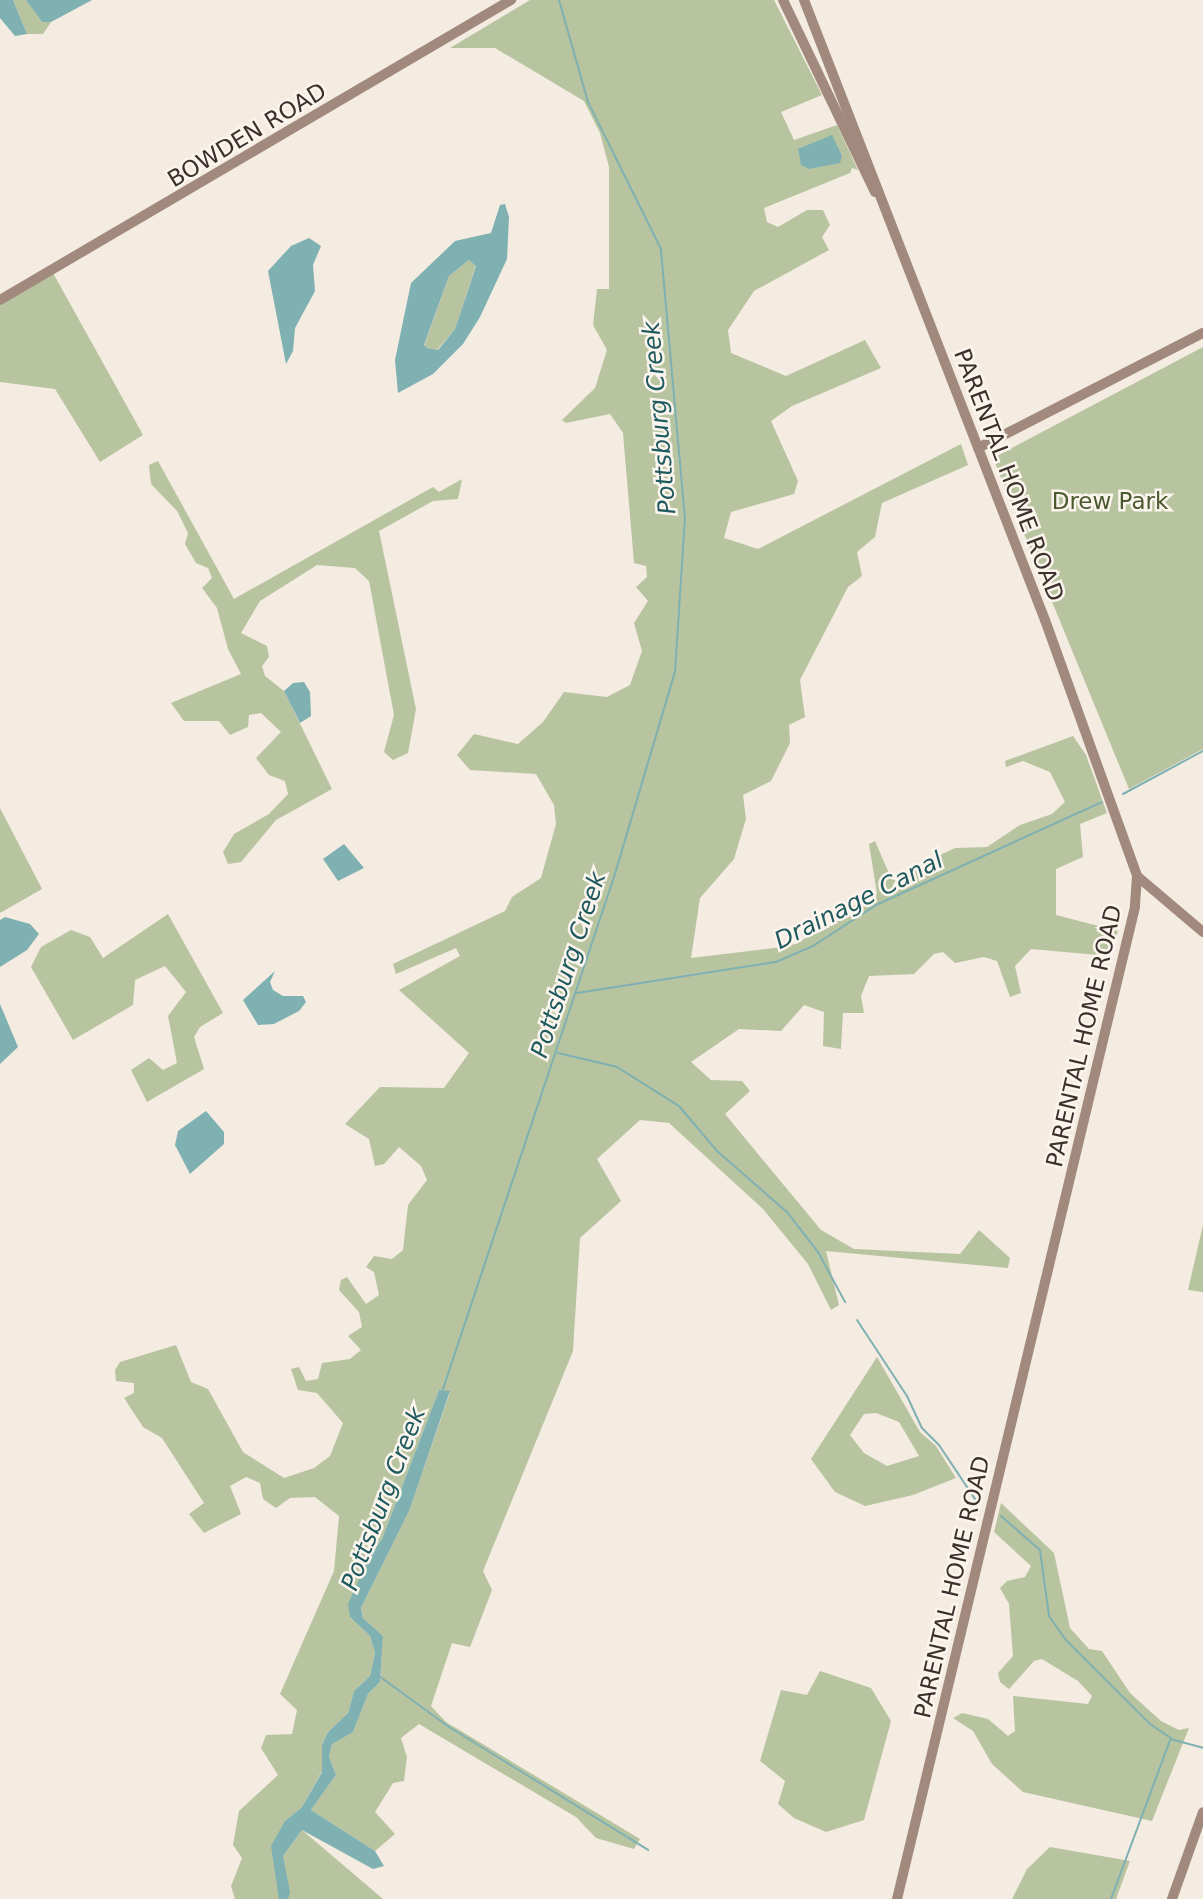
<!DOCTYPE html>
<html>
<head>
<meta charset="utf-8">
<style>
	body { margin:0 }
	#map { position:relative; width:1203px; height:1899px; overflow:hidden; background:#f4ebe1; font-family:"DejaVu Sans",sans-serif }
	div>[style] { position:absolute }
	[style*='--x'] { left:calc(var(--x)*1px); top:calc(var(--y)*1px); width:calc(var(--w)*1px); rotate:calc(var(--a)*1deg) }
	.green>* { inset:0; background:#b8c4a0 }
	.water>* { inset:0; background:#7fb0b2 }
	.stream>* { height:2px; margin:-1px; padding:0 1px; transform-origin:1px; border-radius:1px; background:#7fb0b2 }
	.secondary>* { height:10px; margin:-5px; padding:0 5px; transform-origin:5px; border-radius:5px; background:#a18a7d }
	span { translate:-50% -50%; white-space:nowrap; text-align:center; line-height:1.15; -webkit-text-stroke:5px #fbf5ee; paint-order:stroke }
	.street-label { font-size:23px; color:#3b302b }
	.park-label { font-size:23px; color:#4a5a2e }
	.water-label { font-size:24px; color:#1f5a5e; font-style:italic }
</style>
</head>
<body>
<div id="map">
	<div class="green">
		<div style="clip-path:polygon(13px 0,26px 0,42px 22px,51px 22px,43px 34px,27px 34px)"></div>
		<div style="clip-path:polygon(530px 0,774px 0,822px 95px,781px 112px,794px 140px,837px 125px,858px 170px,852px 168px,850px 173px,764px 208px,767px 222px,778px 227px,807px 210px,823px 210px,830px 225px,822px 237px,829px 250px,754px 291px,728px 330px,731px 353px,786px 376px,865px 340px,881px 368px,792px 406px,771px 421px,798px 481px,794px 494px,731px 512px,724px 538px,758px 549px,961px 444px,968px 465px,882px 503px,875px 537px,857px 552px,862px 576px,848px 587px,800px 680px,805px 717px,789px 725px,790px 743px,771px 781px,743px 795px,746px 819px,734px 859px,700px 898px,691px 958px,790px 946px,836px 923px,849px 908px,877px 894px,869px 844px,875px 841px,891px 878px,955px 848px,987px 847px,1020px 825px,1052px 814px,1065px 802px,1050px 772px,1023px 761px,1006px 767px,1005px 761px,1073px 736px,1086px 755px,1107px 813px,1080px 824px,1083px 857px,1056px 869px,1056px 915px,1118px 931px,1109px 956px,1031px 949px,1015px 966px,1021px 993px,1010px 997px,997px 961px,984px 957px,955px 963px,943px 952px,934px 954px,914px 974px,869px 976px,861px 996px,864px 1013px,843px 1013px,841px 1049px,823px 1046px,824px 1012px,804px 1005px,781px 1031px,739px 1029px,691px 1062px,711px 1080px,742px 1081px,750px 1091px,725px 1114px,821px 1230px,854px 1249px,960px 1254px,979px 1230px,1010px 1258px,1008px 1268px,826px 1251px,839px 1305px,831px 1310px,808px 1264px,763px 1209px,669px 1123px,640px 1120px,597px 1159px,621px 1201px,580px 1238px,573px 1351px,483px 1571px,492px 1590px,470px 1647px,452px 1643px,431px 1706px,446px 1722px,640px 1839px,634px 1849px,596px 1838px,576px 1817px,419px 1724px,401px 1738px,407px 1757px,404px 1781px,393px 1783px,375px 1812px,395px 1834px,375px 1851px,311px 1810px,336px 1775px,329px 1757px,332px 1743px,353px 1732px,368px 1694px,380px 1682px,383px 1636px,363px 1618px,361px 1608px,410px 1509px,450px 1392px,439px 1390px,382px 1539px,368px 1559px,350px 1617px,370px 1636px,375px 1653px,370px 1676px,354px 1691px,348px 1713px,328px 1732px,322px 1745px,322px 1771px,302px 1807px,285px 1821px,279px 1899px,235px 1899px,231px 1886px,242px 1858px,233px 1845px,239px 1811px,278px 1775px,261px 1748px,266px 1735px,292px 1734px,297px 1710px,280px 1694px,334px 1571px,339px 1516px,315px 1497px,290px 1498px,276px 1508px,263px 1499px,260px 1483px,246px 1477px,230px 1486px,241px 1514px,204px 1533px,189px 1514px,204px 1503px,162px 1438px,143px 1427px,124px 1398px,134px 1393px,134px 1383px,116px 1381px,115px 1370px,120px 1362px,176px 1345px,191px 1382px,208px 1389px,243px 1452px,284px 1478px,314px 1468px,330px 1456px,343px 1423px,317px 1393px,298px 1390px,291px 1369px,299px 1367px,306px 1381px,318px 1379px,322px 1363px,350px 1359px,361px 1350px,348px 1336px,362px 1327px,359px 1312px,339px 1290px,341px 1280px,347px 1277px,366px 1304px,379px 1295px,374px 1272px,366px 1267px,374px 1256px,392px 1259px,403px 1250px,408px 1205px,427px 1180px,421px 1166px,399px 1147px,384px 1164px,375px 1166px,369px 1139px,345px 1124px,380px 1087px,444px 1088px,469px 1053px,399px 990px,460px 956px,456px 948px,396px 974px,393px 964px,505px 911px,512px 897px,541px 878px,556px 824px,554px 805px,536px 774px,470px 770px,457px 755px,474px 734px,518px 744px,543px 722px,564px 692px,607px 697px,630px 685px,642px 651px,634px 623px,648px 601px,636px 587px,647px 577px,646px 566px,634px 563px,623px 433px,610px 414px,566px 423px,562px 420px,595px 388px,607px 350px,593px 325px,597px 289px,609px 289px,609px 167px,600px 133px,584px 101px,495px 48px,450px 48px)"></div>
		<div style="clip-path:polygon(469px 260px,476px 265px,455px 329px,437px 350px,427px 348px,424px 346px,449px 276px)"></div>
		<div style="clip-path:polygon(53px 273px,143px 435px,100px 462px,55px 389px,0 382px,0 305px)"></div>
		<div style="clip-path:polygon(1203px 347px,1203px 749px,1129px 789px,993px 458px)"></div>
		<div style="clip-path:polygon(158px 461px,234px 599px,433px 487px,439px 492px,462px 479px,458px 499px,433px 501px,379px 531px,416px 709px,408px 753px,393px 760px,384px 752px,394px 715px,369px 581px,355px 568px,317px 565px,260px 601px,241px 633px,267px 646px,269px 657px,262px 666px,265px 676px,284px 691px,332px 789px,276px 820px,241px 862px,228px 864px,223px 852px,234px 834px,269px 814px,288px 794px,285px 781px,269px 775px,256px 758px,281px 732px,261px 713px,249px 715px,248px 727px,230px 735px,219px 721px,184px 721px,171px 703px,241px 674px,228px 649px,217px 608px,202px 588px,212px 578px,208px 568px,196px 563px,185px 544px,188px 533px,177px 511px,151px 484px,149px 465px)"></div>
		<div style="clip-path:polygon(0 808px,42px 889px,0 913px)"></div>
		<div style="clip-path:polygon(168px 914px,223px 1013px,200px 1027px,194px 1037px,204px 1069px,147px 1102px,131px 1070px,149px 1058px,163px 1070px,177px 1063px,168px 1016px,186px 992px,165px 966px,135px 980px,133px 1005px,73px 1040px,31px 967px,41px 947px,71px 930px,90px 937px,103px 958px)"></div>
		<div style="clip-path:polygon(1203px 1225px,1203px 1292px,1188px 1290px)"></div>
		<div style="clip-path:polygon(evenodd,877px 1357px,920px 1432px,936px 1446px,956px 1478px,913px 1495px,865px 1506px,835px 1492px,811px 1459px,877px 1357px,876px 1413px,899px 1422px,919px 1456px,887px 1466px,864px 1453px,850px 1435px,864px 1414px,876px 1413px)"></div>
		<div style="clip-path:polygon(1001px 1503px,1054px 1553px,1070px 1628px,1089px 1649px,1102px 1651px,1130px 1693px,1161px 1721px,1179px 1730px,1189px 1728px,1152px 1821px,1023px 1792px,992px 1764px,973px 1731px,953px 1718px,962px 1713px,988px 1719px,1008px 1736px,1015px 1731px,1013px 1696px,1088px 1704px,1092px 1696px,1078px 1681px,1042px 1659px,1034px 1661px,1009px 1689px,1000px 1682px,998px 1673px,1013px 1656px,1009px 1604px,1000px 1588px,1007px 1581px,1025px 1577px,1031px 1566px,994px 1532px)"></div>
		<div style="clip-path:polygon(820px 1671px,871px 1688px,891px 1721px,864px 1820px,826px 1832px,794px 1818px,778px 1804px,785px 1781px,760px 1761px,781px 1690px,807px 1695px)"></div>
		<div style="clip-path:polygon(302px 1830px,383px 1899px,288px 1899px,283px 1856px)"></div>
		<div style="clip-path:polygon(1050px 1847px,1130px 1861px,1116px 1899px,1012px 1899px,1027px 1869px)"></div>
	</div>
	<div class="water">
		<div style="clip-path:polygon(0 0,13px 0,27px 34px,15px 36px,0 18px)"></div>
		<div style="clip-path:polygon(26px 0,92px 0,51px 22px,42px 22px)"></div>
		<div style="clip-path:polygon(832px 135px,842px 156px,840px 163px,809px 169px,801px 165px,798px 149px)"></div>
		<div style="clip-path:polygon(evenodd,505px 204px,509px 217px,507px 259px,480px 317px,463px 344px,433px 374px,398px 393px,395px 360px,411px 283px,455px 241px,491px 233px,500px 205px,505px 204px,469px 260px,476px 266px,455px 329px,438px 350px,427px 348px,424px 345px,449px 276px,469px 260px)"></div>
		<div style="clip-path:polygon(309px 238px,321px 246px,313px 265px,315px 291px,295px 328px,293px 351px,286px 364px,268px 271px,291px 246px)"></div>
		<div style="clip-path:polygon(304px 682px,310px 692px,311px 716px,300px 723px,284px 691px,293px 683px)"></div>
		<div style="clip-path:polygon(344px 844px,364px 868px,338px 881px,323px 859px)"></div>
		<div style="clip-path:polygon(5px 917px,30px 924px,39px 934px,27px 950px,0 967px,0 920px)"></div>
		<div style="clip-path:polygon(275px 971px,270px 982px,273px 990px,283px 996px,303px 996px,306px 1002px,299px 1011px,274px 1024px,258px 1025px,243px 1000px)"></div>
		<div style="clip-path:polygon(0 1004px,18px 1047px,0 1064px)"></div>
		<div style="clip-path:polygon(206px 1111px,224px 1132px,224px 1144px,190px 1174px,175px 1145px,178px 1131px)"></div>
		<div style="clip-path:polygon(439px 1390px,450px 1391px,410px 1509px,361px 1608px,363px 1618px,383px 1636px,380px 1682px,368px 1694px,353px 1732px,332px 1744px,329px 1757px,336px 1775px,311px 1810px,375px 1851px,384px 1866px,373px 1869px,302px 1830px,283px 1856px,290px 1892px,288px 1899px,279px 1899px,271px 1846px,285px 1821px,302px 1807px,322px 1772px,322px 1745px,328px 1732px,348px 1713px,354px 1691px,370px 1676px,375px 1653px,370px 1636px,350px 1617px,348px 1604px,368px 1559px,382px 1539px)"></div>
	</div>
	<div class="stream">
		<div style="--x:1123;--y:794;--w:91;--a:-28.3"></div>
		<div style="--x:577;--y:993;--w:201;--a:-8.9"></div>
		<div style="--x:776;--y:962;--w:40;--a:-23.4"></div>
		<div style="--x:813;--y:946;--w:75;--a:-33.1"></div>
		<div style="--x:876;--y:905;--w:248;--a:-24.5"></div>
		<div style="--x:558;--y:1053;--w:61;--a:13.3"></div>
		<div style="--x:617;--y:1067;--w:73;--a:32.2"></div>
		<div style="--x:679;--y:1106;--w:59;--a:49.8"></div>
		<div style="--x:717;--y:1151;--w:93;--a:41.1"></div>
		<div style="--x:787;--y:1212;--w:51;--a:52.2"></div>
		<div style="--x:818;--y:1252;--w:57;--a:61.6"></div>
		<div style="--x:857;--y:1320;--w:91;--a:56.7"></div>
		<div style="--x:907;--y:1396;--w:35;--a:65"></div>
		<div style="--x:922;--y:1428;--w:24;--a:45"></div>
		<div style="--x:939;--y:1445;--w:72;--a:56.3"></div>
		<div style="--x:442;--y:1392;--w:546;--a:-71.53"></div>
		<div style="--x:615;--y:874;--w:211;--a:-73.5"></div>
		<div style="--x:675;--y:672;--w:153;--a:-86.3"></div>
		<div style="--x:685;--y:519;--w:271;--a:-95.1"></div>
		<div style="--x:661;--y:249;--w:164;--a:-116.4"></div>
		<div style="--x:588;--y:102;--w:106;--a:-105.9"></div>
		<div style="--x:1001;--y:1516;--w:52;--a:41.1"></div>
		<div style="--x:1040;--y:1550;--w:67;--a:82.2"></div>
		<div style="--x:1049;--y:1616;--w:29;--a:55"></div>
		<div style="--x:1066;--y:1640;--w:119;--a:45"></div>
		<div style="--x:1150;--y:1724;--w:29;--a:34"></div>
		<div style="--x:1174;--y:1740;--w:30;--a:15"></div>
		<div style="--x:379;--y:1676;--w:87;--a:36.1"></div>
		<div style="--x:449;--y:1727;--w:234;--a:31.7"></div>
		<div style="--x:1111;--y:1899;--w:170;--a:-69.6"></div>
	</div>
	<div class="secondary">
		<div style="--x:783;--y:0;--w:213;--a:64.4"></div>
		<div style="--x:804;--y:0;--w:665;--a:68.76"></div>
		<div style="--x:1045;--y:620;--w:272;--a:70.2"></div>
		<div style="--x:1137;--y:876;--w:31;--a:94"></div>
		<div style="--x:1135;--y:907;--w:1020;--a:103.49"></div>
		<div style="--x:0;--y:300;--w:593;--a:-30.42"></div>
		<div style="--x:978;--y:448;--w:253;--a:-27.1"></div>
		<div style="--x:1137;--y:876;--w:87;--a:40.3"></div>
		<div style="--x:1172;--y:1899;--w:92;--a:-70.4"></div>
	</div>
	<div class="street-label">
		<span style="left:247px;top:135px;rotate:-31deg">BOWDEN ROAD</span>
		<span style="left:1009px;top:475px;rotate:69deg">PARENTAL HOME ROAD</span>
		<span style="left:1084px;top:1036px;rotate:-77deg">PARENTAL HOME ROAD</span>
		<span style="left:952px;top:1587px;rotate:-77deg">PARENTAL HOME ROAD</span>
	</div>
	<div class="park-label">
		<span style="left:1110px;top:501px">Drew Park</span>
	</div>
	<div class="water-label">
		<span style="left:660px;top:418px;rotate:-95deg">Pottsburg Creek</span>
		<span style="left:859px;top:901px;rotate:-27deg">Drainage Canal</span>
		<span style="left:569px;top:965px;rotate:-72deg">Pottsburg Creek</span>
		<span style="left:384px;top:1499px;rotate:-69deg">Pottsburg Creek</span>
	</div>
</div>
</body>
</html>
